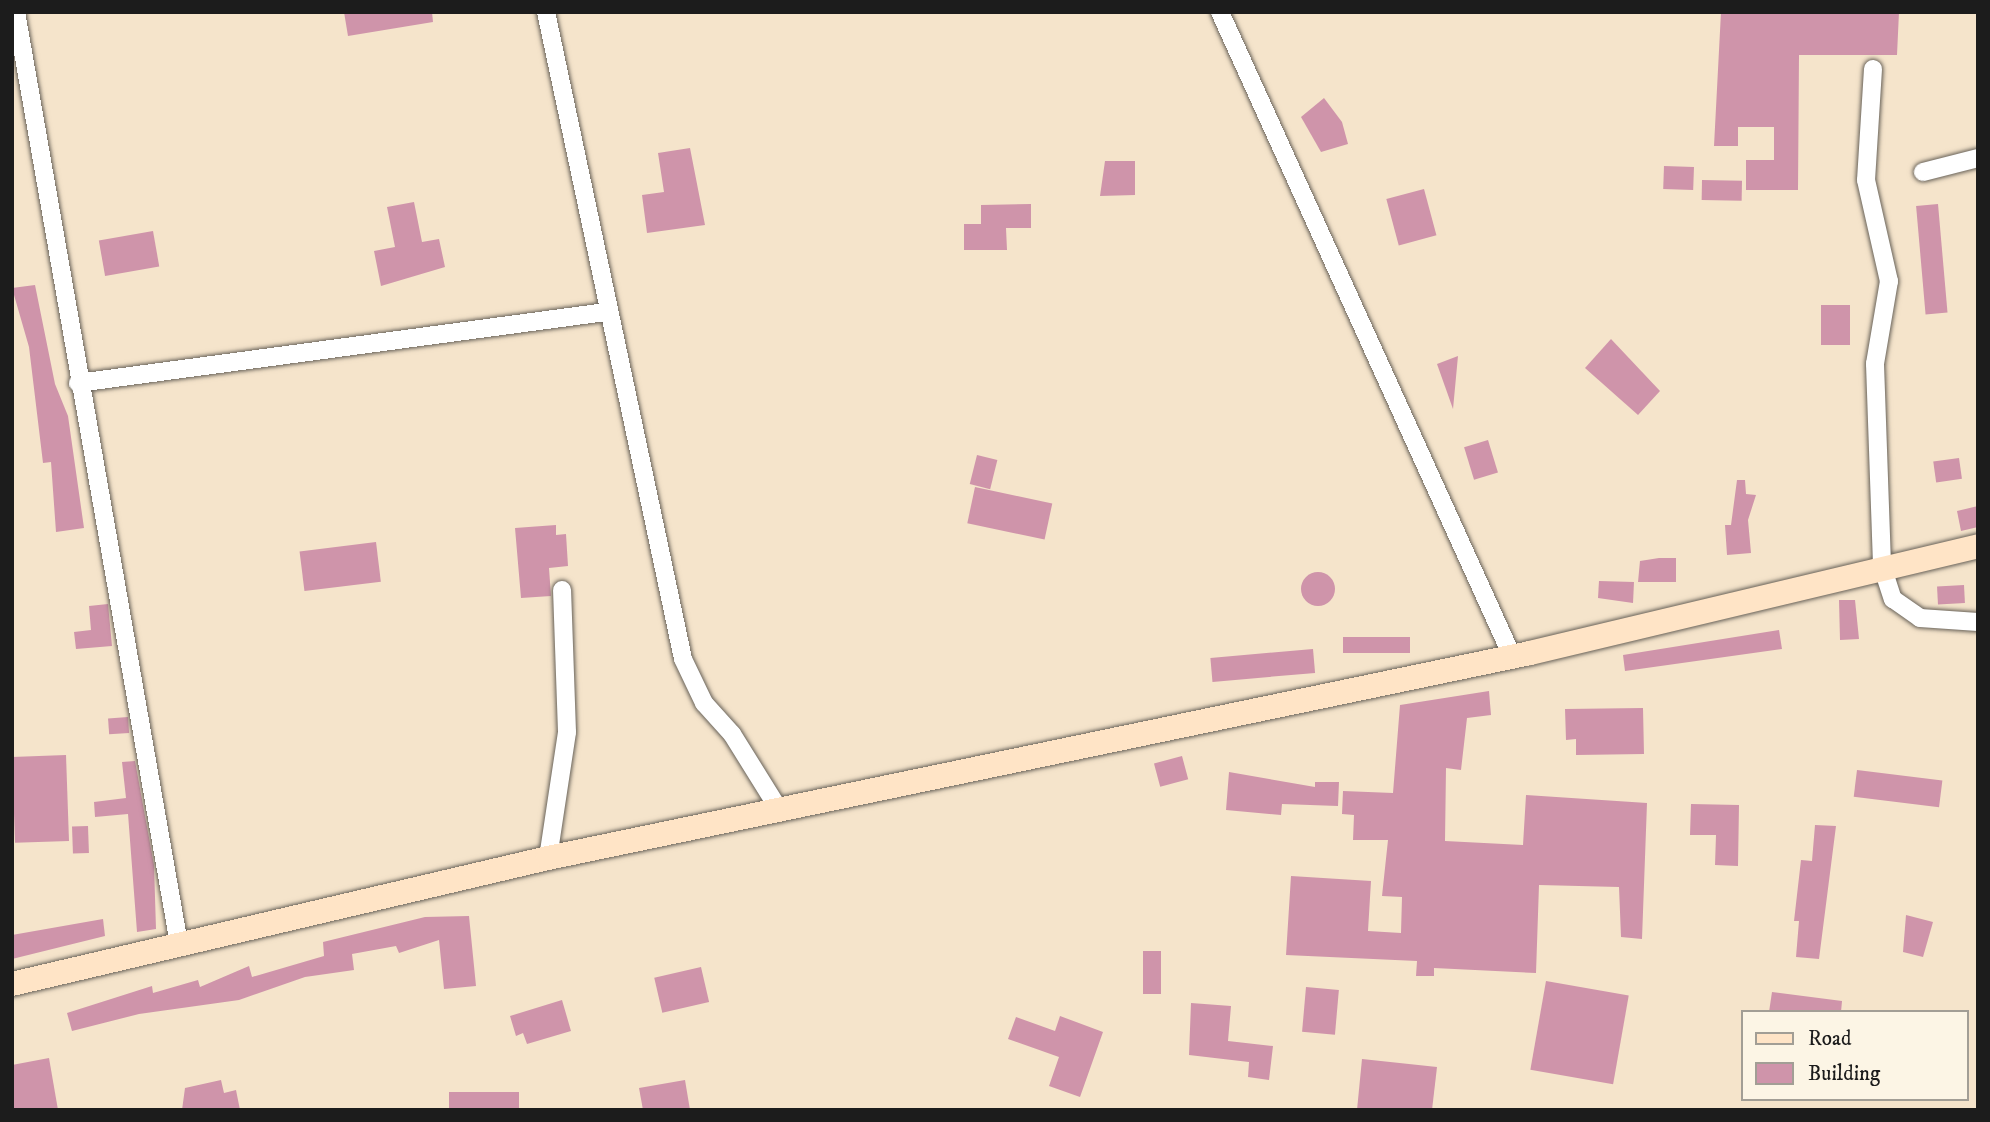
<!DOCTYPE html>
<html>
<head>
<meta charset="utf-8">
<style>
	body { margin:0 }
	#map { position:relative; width:1990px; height:1122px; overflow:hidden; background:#f5e4cb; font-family:"IM FELL DW Pica",serif }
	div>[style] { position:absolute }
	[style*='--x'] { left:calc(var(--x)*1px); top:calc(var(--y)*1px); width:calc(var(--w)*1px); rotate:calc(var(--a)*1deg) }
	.building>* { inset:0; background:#cf94aa; transform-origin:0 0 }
	.round { border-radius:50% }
	.roads { filter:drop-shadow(0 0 2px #686259) drop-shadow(0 0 2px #686259) }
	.street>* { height:18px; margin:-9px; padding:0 9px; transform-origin:9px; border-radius:9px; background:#fff }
	.secondary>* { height:24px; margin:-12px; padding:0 12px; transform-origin:12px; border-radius:12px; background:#ffe4c6 }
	span { translate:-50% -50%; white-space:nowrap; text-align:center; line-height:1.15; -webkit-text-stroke:7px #fcf5e5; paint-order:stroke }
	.frame { position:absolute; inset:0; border:14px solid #1c1c1c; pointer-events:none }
	.legend { position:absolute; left:1741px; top:1010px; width:228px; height:91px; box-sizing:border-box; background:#fcf5e5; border:2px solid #a29e95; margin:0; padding:9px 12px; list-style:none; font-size:21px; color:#1c1c1c }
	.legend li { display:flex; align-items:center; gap:14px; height:35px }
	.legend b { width:35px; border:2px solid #a29e95 }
</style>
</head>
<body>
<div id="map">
	<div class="building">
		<div style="clip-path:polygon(344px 12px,432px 12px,433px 22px,348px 36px)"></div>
		<div style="clip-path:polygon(1721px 12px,1899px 12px,1897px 55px,1799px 55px,1798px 190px,1746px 190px,1746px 160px,1774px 160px,1774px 127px,1738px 127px,1738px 146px,1714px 146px)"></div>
		<div style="clip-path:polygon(1324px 98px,1342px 122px,1348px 144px,1321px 152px,1301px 117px)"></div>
		<div style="clip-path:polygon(690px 148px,705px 225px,647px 233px,642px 195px,664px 192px,658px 153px)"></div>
		<div style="clip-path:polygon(1105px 161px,1135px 161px,1135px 195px,1100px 196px)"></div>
		<div style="left:1664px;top:166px;width:30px;height:23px;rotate:2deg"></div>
		<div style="left:1702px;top:180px;width:40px;height:20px;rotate:1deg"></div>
		<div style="left:1424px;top:189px;width:48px;height:39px;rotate:75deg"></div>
		<div style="clip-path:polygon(414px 202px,422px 242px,439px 239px,445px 267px,381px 286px,374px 251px,395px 247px,387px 207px)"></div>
		<div style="clip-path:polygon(1031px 204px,1031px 228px,1006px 228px,1007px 250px,964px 250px,964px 224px,981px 224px,981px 205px)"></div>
		<div style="left:1938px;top:204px;width:109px;height:22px;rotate:85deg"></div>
		<div style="left:153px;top:231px;width:36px;height:55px;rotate:80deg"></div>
		<div style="clip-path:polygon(35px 285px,55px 384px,68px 416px,84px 528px,56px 532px,51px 462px,43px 463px,29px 347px,12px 288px)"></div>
		<div style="left:1821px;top:305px;width:29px;height:40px"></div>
		<div style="clip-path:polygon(1611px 339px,1660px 391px,1638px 415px,1585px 368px)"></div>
		<div style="clip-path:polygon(1458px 356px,1453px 409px,1437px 364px)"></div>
		<div style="left:1488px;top:440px;width:34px;height:25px;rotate:73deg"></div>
		<div style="left:977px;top:455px;width:21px;height:30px;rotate:14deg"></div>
		<div style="left:1959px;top:458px;width:21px;height:26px;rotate:82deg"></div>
		<div style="clip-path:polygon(1737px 480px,1745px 480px,1746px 494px,1756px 495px,1748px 520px,1751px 553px,1727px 555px,1725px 525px,1731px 525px)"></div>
		<div style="left:975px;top:487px;width:79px;height:37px;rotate:12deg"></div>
		<div style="clip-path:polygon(1978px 506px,1978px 527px,1961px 531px,1957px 511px)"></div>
		<div style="clip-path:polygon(556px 525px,556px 535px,566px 534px,568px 566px,549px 568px,551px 596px,521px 598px,515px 528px)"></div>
		<div style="left:376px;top:542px;width:40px;height:77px;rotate:83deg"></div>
		<div style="clip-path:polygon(1659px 558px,1676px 558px,1676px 582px,1638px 582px,1640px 561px)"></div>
		<div class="round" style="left:1301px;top:572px;width:34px;height:34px"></div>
		<div style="clip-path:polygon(1599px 581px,1634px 582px,1633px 603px,1598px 598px)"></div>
		<div style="left:1964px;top:585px;width:18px;height:27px;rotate:87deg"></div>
		<div style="clip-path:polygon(1839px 600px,1855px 600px,1859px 639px,1840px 640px)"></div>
		<div style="clip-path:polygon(108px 604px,112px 646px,76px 649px,74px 632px,91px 630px,89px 606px)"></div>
		<div style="clip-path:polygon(1779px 630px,1782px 649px,1625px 671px,1623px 655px)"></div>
		<div style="left:1343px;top:637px;width:67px;height:16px"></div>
		<div style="left:1313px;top:649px;width:24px;height:103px;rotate:85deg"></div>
		<div style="clip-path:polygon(1489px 691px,1491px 715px,1467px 718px,1461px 770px,1446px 768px,1445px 841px,1523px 845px,1526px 795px,1647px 803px,1642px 939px,1621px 937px,1619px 887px,1539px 885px,1536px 973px,1434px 968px,1434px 976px,1416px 976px,1417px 961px,1286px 955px,1291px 876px,1371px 881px,1368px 931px,1401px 933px,1402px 897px,1382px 896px,1388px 840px,1353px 840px,1354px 815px,1342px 814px,1343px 791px,1393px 793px,1400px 705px)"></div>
		<div style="clip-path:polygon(1643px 708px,1644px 754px,1576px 755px,1576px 739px,1566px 740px,1565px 709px)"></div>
		<div style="left:128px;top:717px;width:16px;height:20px;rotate:86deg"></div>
		<div style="left:66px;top:755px;width:86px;height:54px;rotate:88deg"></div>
		<div style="left:1182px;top:756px;width:24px;height:29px;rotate:75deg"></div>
		<div style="clip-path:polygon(135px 761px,154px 865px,156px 929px,137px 932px,128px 814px,95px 817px,94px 802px,126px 798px,122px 762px)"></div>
		<div style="left:1857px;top:770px;width:86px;height:27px;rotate:7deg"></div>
		<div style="clip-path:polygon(1229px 772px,1315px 787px,1315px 782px,1339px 782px,1338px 806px,1282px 804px,1281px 815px,1226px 810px)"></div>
		<div style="clip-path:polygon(1691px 804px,1739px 805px,1738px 866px,1715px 865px,1716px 835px,1690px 835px)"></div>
		<div style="clip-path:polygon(1815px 825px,1836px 826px,1819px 959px,1796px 957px,1799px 921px,1794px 921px,1801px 860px,1812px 861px)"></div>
		<div style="left:88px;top:826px;width:27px;height:16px;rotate:88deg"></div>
		<div style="clip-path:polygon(1906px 915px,1933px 922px,1923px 957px,1903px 952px)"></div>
		<div style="clip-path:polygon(469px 916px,476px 986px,444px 989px,439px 940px,399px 953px,396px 946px,352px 954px,354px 970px,305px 977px,239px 1000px,139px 1014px,72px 1031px,67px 1013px,152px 986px,153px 993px,198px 980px,200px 987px,249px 966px,252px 977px,324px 956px,323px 942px,425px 917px)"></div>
		<div style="clip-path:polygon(103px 919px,105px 936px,12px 959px,12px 935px)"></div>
		<div style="left:1143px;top:951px;width:18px;height:43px"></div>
		<div style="left:701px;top:967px;width:36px;height:48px;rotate:77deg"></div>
		<div style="left:1546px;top:981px;width:84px;height:90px;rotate:10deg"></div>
		<div style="left:1306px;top:987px;width:33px;height:45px;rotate:5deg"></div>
		<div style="clip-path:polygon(1772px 992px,1842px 1001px,1841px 1012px,1769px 1012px)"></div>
		<div style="clip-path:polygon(562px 1000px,571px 1031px,527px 1044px,523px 1033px,516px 1036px,510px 1016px)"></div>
		<div style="clip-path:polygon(1191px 1003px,1231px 1006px,1228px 1041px,1273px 1046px,1269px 1080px,1248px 1077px,1249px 1062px,1189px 1055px)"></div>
		<div style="clip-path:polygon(1060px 1016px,1103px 1032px,1080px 1097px,1049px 1086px,1059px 1057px,1008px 1039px,1016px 1017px,1055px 1031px)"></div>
		<div style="clip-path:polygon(49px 1058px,58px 1110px,12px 1110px,12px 1065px)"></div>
		<div style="clip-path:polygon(1362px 1059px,1437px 1067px,1432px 1110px,1357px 1110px)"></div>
		<div style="clip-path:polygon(221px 1080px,224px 1093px,236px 1090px,240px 1110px,182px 1110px,185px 1088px)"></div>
		<div style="clip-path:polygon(685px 1080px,690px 1110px,643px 1110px,639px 1088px)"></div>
		<div style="left:449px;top:1092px;width:70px;height:18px"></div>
	</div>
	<div class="roads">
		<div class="street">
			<div style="--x:16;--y:12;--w:946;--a:80.08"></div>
			<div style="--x:546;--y:12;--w:661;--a:78.04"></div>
			<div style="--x:683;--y:659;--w:49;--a:64.5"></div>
			<div style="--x:704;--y:703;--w:42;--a:47.9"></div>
			<div style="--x:732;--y:734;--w:91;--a:58.1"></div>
			<div style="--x:1220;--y:12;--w:707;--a:65.61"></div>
			<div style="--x:1873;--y:69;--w:111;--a:93.6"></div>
			<div style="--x:1866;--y:180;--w:104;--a:77.2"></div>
			<div style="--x:1889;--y:281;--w:84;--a:99.6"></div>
			<div style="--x:1875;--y:364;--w:202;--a:88"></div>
			<div style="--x:1882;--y:566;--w:35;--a:72"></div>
			<div style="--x:1893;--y:599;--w:33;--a:35"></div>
			<div style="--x:1920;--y:618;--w:58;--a:3.9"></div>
			<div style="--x:1923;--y:172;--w:57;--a:-14.3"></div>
			<div style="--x:78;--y:383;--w:533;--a:-7.66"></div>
			<div style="--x:548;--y:858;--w:127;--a:-81.4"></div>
			<div style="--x:567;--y:732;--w:142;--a:-92"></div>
		</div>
		<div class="secondary">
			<div style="--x:12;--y:984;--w:551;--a:-13.23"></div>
			<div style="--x:548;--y:858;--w:1003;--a:-11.79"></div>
			<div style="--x:1530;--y:653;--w:461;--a:-13.4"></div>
		</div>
	</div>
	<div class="frame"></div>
	<ul class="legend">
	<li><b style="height:9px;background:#ffe4c6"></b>Road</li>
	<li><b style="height:19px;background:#cf94aa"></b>Building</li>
	</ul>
</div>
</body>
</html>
